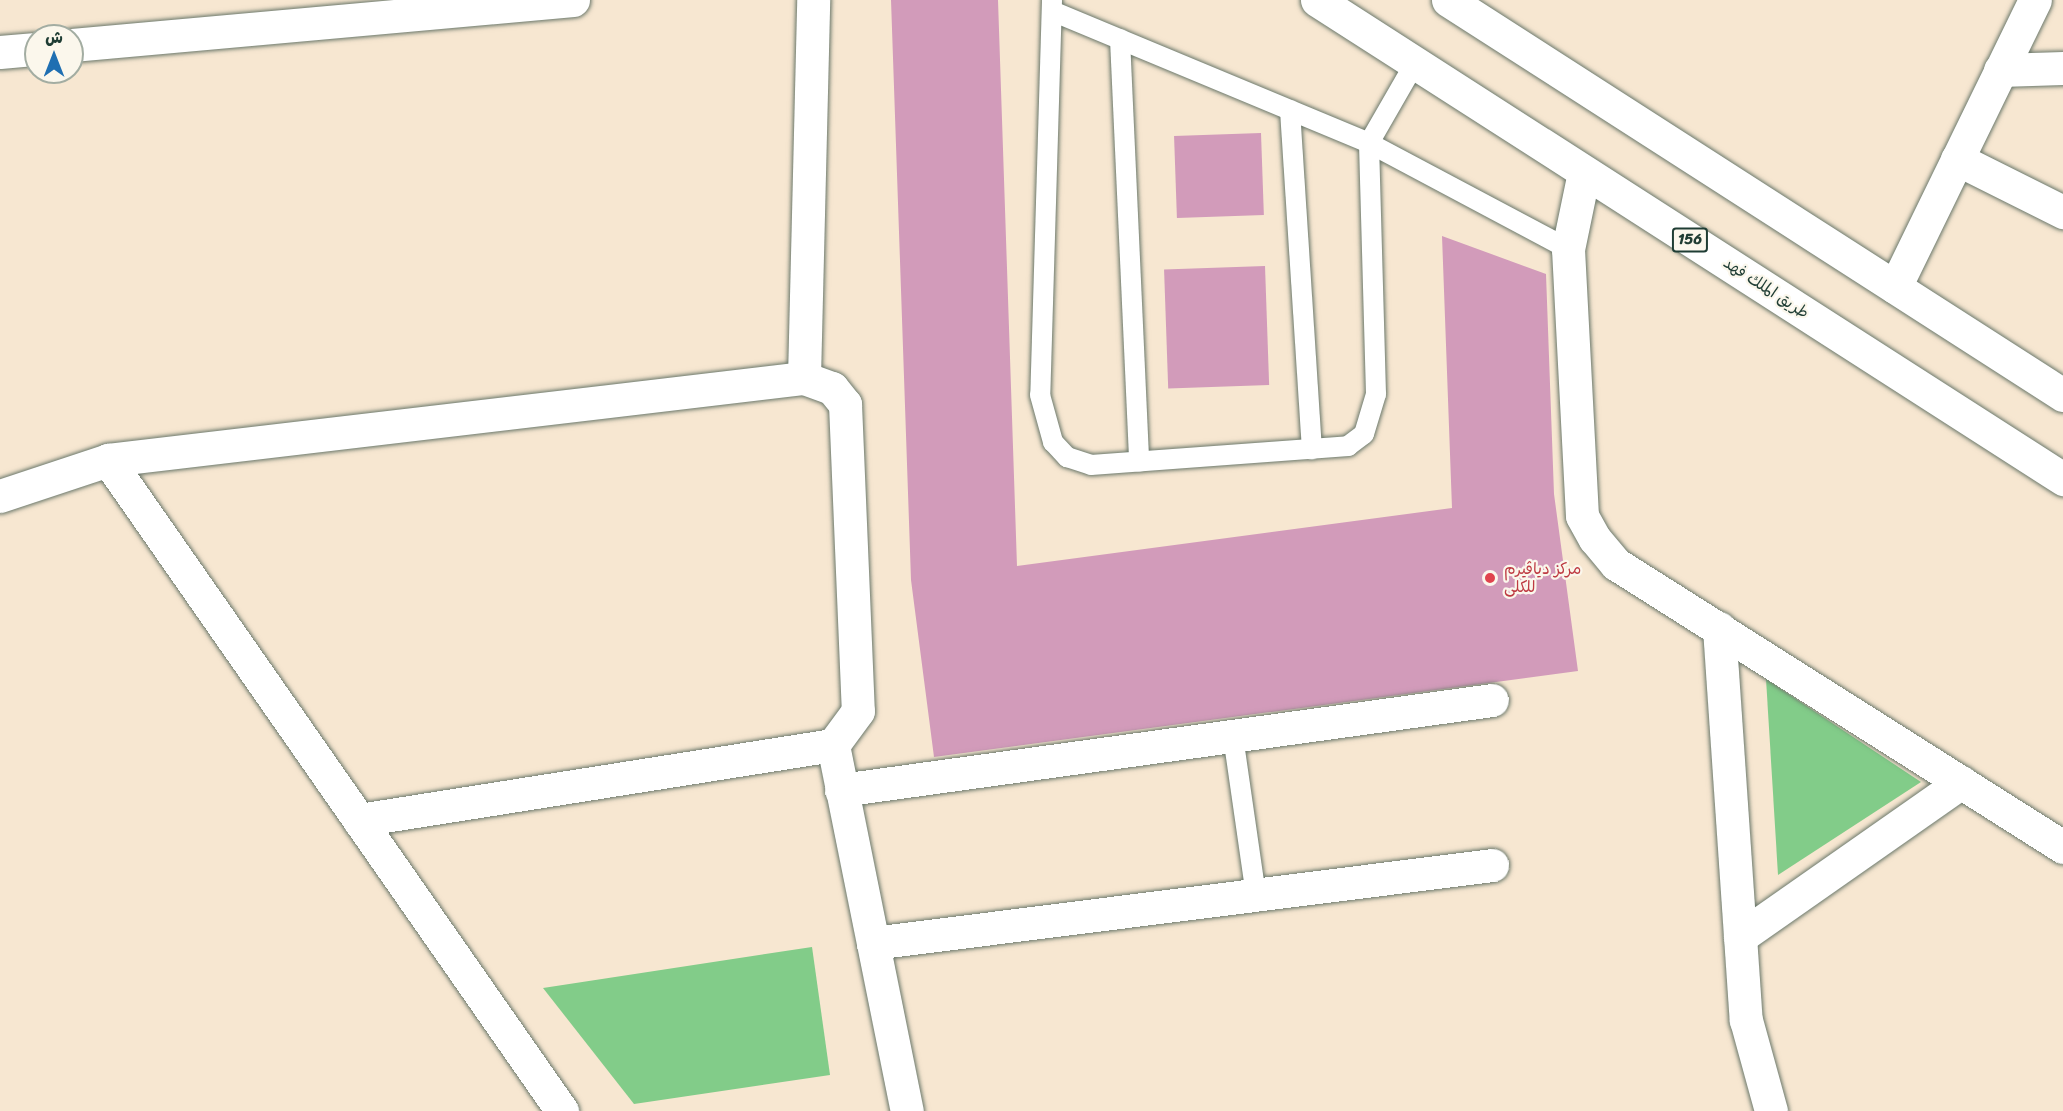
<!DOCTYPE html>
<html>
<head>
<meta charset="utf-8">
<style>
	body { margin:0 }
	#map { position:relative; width:2063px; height:1111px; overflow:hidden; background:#f7e7d1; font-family:Sriracha,"Playpen Sans Arabic",sans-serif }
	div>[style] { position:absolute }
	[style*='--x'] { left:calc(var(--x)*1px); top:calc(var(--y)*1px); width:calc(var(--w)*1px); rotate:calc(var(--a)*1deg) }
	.green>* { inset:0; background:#82cc89 }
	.building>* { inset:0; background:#d29bba; transform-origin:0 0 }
	.roads { filter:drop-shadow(0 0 2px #6b786b) drop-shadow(0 0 2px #6b786b) }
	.lane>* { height:20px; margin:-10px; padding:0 10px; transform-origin:10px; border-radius:10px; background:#fff }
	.street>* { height:33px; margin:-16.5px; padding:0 16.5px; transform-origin:16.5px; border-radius:16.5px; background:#fff }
	.highway>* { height:33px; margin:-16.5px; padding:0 16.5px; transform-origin:16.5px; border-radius:16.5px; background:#fff }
	.dots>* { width:16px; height:16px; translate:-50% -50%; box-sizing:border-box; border:3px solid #fbf7ec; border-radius:50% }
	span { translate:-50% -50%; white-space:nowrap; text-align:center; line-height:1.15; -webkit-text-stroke:4.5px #fbf7ec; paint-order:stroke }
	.shield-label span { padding:2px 4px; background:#fbf7ec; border:2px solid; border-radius:4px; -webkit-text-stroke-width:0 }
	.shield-label { font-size:15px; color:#1f3d34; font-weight:700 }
	.street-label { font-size:16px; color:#1f3d34 }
	.health-label { font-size:16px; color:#be3a42 }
	.left { translate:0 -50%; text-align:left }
	.north { position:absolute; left:24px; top:24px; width:60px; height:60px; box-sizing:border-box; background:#fbf7ec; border:2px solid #a3ada2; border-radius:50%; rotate:0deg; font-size:16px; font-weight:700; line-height:24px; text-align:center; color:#1f3d34 }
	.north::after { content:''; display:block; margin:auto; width:21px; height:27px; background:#1f6fb2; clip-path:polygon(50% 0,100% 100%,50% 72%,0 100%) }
</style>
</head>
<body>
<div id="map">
	<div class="green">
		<div style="clip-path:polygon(1766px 679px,1921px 782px,1778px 875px)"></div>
		<div style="clip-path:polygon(812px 947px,830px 1075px,634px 1104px,543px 988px)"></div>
	</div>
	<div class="building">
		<div style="clip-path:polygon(891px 0,998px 0,1017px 566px,1452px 508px,1442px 236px,1546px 274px,1554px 494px,1578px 671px,934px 757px,911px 580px)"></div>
		<div style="left:1261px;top:133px;width:82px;height:87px;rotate:88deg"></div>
		<div style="left:1265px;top:266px;width:119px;height:101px;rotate:88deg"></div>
	</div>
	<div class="roads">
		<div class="lane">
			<div style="--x:1052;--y:0;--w:395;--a:91.7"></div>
			<div style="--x:1040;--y:395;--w:49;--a:74.5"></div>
			<div style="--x:1053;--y:442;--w:21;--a:47"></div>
			<div style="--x:1067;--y:457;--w:25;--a:18"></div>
			<div style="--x:1091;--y:465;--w:258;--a:-4.2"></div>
			<div style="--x:1348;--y:446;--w:20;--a:-37"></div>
			<div style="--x:1364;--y:434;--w:42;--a:-73.3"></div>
			<div style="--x:1376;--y:394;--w:251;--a:-91.6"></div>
			<div style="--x:1369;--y:143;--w:92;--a:-60.1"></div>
			<div style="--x:1052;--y:11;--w:343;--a:22.6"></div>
			<div style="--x:1369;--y:143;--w:225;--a:28"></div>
			<div style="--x:1120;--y:39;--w:423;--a:87.4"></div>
			<div style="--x:1290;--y:110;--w:340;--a:86.3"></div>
			<div style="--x:1233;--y:736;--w:161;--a:81.8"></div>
		</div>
		<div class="street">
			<div style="--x:72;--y:45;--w:503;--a:-5.13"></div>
			<div style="--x:0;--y:52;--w:36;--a:-5"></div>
			<div style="--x:2000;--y:70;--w:63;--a:-1.8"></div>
			<div style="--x:1957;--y:159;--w:119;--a:26.6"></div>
			<div style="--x:1584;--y:172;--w:79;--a:101.7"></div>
			<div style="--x:1568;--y:249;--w:267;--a:87"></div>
			<div style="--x:1582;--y:516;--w:26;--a:61"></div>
			<div style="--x:1595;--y:539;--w:33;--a:50"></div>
			<div style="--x:1616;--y:564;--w:529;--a:32.34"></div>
			<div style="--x:1895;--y:287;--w:319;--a:-64"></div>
			<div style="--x:804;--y:378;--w:378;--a:-88.6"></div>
			<div style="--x:108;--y:460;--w:794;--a:55.11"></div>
			<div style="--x:0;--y:496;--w:114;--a:-18.4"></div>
			<div style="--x:108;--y:460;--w:701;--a:-6.72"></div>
			<div style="--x:804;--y:378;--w:30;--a:20"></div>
			<div style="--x:832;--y:388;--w:21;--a:51"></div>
			<div style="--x:845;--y:404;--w:307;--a:87.6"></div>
			<div style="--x:858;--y:711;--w:42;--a:126.3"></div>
			<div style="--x:1719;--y:628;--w:393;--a:86.1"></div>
			<div style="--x:1746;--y:1020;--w:94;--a:74.6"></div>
			<div style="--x:841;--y:790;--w:657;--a:-7.87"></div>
			<div style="--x:359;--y:820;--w:480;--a:-9"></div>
			<div style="--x:833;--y:745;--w:373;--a:78.6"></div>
			<div style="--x:1740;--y:937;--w:270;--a:-35"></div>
			<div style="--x:873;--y:943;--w:624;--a:-7.18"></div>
		</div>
		<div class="highway">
			<div style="--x:1317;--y:0;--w:887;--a:32.7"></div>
			<div style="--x:1448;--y:0;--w:731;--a:32.71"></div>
		</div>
	</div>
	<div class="dots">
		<div style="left:1490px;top:578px;background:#e0444e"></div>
	</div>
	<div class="shield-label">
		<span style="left:1690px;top:240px">156</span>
	</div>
	<div class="street-label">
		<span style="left:1766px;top:288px;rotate:33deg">طريق الملك فهد</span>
	</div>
	<div class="health-label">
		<span class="left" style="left:1504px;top:578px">مركز دياڤيرم<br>للكلى</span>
	</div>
	<div class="north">ش</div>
</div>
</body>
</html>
